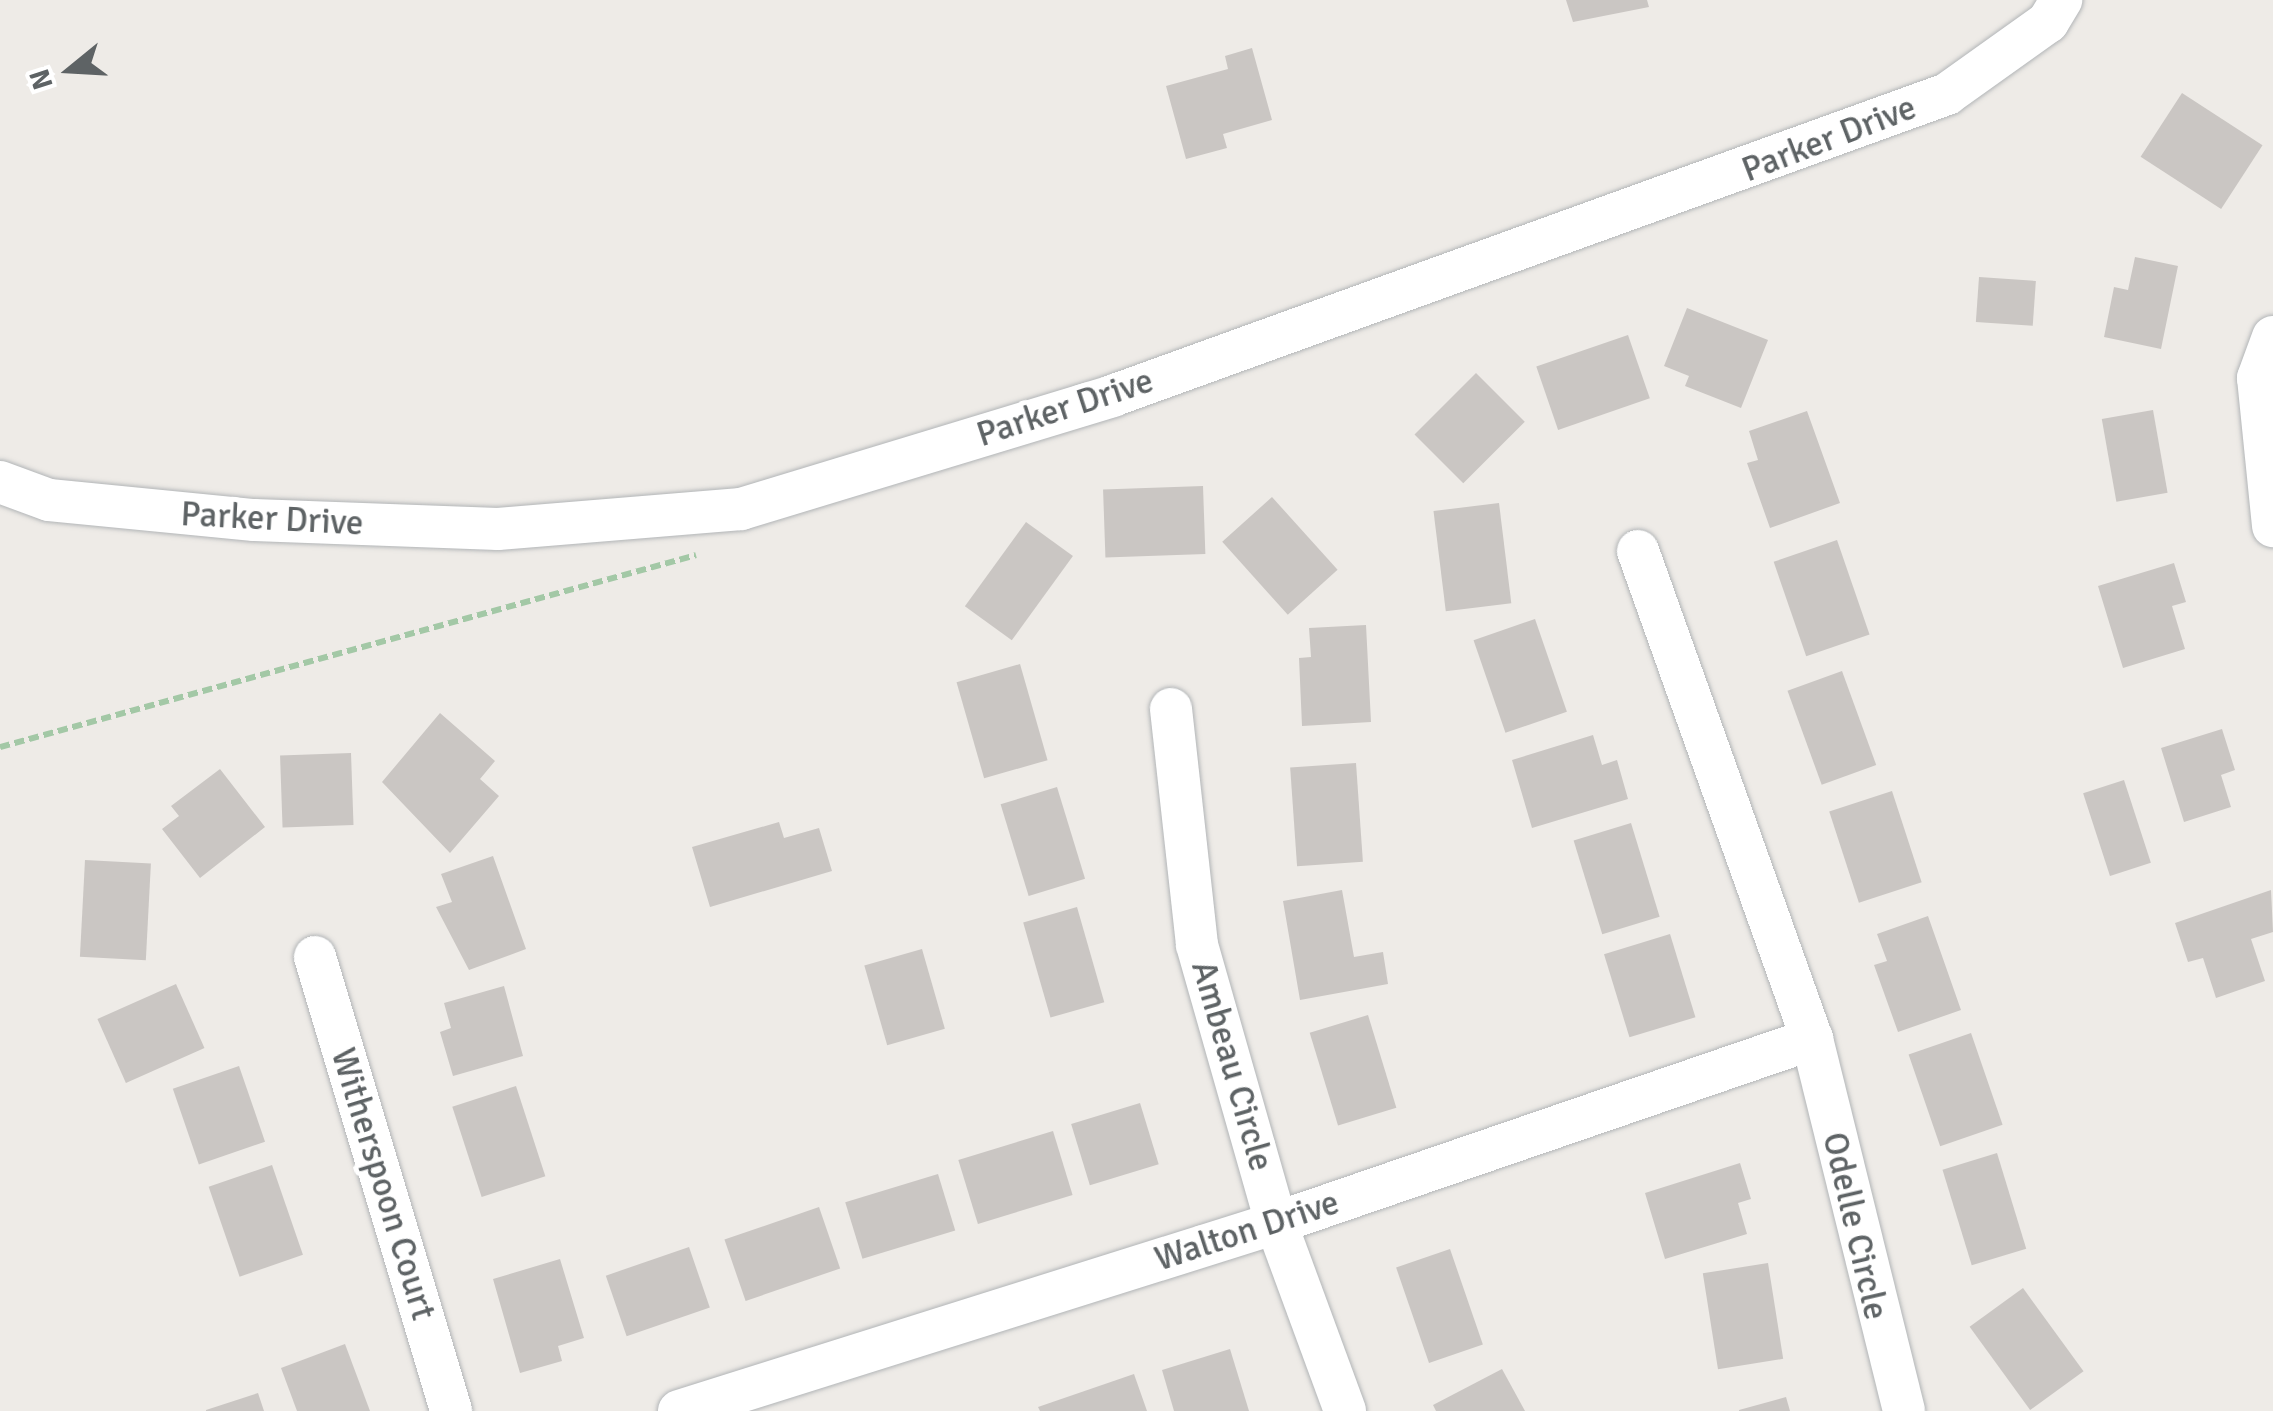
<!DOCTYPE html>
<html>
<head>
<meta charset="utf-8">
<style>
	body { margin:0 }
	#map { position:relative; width:2273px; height:1411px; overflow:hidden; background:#eeebe7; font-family:Signika,sans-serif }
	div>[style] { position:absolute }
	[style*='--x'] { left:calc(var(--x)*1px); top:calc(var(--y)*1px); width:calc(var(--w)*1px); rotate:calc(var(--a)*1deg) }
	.building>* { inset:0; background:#cac6c3; transform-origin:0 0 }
	.path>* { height:6px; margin-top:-3px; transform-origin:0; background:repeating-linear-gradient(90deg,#a3c8a6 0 10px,transparent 0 15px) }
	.roads { filter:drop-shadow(0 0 2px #b2b5b7) drop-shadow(0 0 2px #b2b5b7) }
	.street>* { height:42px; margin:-21px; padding:0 21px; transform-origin:21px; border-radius:21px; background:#fff }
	span { translate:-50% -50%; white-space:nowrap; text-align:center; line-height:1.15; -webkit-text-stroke:10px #fff; paint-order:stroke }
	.street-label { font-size:35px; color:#5e6365 }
	.north { position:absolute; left:20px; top:20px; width:100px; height:100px; -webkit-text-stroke:8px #fff; paint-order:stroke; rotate:252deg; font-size:28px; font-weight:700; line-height:40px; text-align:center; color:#5e6365 }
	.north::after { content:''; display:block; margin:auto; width:35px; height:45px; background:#5e6365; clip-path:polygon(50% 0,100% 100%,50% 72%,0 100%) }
</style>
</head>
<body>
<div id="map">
	<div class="building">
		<div style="clip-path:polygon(1566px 0,1647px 0,1649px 7px,1573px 22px)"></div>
		<div style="clip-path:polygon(1252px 48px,1272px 120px,1223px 134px,1227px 148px,1186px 159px,1166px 86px,1228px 69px,1225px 56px)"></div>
		<div style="left:2182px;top:93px;width:96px;height:76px;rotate:33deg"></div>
		<div style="clip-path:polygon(2135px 257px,2178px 266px,2161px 349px,2104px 337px,2114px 287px,2128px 290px)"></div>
		<div style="left:1979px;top:277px;width:57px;height:45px;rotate:4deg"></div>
		<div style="clip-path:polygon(1687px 308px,1768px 340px,1741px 408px,1685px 386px,1689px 376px,1664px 366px)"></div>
		<div style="left:1628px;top:335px;width:67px;height:97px;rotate:71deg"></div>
		<div style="left:1476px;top:373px;width:69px;height:87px;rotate:45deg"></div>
		<div style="left:2153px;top:410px;width:84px;height:52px;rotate:80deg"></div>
		<div style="clip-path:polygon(1807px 411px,1840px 503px,1770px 528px,1747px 463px,1758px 460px,1749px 431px)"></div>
		<div style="left:1203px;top:486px;width:68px;height:100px;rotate:88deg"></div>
		<div style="left:1272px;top:497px;width:98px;height:67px;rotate:48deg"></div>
		<div style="left:1499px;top:503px;width:101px;height:66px;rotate:83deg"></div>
		<div style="left:1026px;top:522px;width:58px;height:104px;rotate:36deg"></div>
		<div style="left:1837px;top:540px;width:100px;height:67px;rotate:71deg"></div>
		<div style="clip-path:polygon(2174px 563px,2186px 602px,2172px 606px,2185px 649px,2123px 668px,2098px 586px)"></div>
		<div style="left:1535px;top:619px;width:98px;height:65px;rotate:71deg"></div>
		<div style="clip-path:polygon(1366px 625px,1371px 722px,1302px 726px,1299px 658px,1311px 657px,1309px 628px)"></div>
		<div style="left:1020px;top:664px;width:100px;height:66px;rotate:74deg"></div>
		<div style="left:1842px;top:671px;width:100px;height:58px;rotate:70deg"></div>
		<div style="clip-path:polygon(440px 713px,495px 761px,480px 779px,499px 796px,450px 853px,382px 782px)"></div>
		<div style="clip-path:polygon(2222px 729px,2235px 770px,2221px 775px,2231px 807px,2184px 822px,2161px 748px)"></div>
		<div style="clip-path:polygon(1593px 735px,1602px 765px,1617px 760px,1628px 799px,1532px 828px,1512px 760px)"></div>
		<div style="left:351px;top:753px;width:72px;height:71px;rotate:88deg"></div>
		<div style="left:1356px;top:763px;width:99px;height:66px;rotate:86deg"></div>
		<div style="clip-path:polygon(220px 769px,265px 827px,200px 878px,162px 829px,179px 816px,171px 806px)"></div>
		<div style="left:2124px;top:780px;width:87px;height:43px;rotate:72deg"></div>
		<div style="left:1057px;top:787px;width:96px;height:59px;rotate:73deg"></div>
		<div style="left:1892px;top:791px;width:96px;height:66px;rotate:72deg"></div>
		<div style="clip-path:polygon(779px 822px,784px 838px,819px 828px,832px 871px,710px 907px,692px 847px)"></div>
		<div style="left:1631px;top:823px;width:98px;height:60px;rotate:73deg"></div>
		<div style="clip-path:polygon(493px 856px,526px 949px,469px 970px,436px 907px,452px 902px,441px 874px)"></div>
		<div style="left:85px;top:860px;width:66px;height:97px;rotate:3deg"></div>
		<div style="clip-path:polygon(1342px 890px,1354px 957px,1383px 952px,1388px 984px,1300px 1000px,1283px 901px)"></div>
		<div style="clip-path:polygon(2271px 890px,2273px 932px,2251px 939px,2265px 981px,2216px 998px,2203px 958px,2188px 962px,2175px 923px)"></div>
		<div style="left:1077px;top:907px;width:99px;height:56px;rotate:74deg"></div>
		<div style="clip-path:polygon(1928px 916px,1961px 1010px,1898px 1032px,1874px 965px,1887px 961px,1877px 934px)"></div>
		<div style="left:1670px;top:934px;width:87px;height:69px;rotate:73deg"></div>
		<div style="left:922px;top:949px;width:83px;height:60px;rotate:74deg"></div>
		<div style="left:176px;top:984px;width:70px;height:86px;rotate:66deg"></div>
		<div style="clip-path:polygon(504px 986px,523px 1056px,453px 1076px,440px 1032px,451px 1028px,444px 1003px)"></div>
		<div style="left:1368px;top:1015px;width:97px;height:61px;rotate:73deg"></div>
		<div style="left:1971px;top:1033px;width:97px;height:66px;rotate:71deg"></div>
		<div style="left:239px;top:1066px;width:80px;height:70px;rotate:71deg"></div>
		<div style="left:516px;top:1086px;width:95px;height:67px;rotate:72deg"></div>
		<div style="left:1140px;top:1103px;width:64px;height:72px;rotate:73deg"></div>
		<div style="left:1053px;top:1131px;width:67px;height:99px;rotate:73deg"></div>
		<div style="left:1997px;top:1153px;width:100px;height:57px;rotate:73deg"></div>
		<div style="clip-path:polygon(1740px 1163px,1751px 1199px,1738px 1203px,1747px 1234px,1665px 1259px,1645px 1193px)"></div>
		<div style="left:272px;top:1165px;width:95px;height:67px;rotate:71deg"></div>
		<div style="left:938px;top:1174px;width:59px;height:97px;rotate:73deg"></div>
		<div style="left:819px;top:1207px;width:65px;height:100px;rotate:71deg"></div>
		<div style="left:689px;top:1247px;width:64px;height:88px;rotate:71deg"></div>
		<div style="left:1450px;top:1249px;width:101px;height:57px;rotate:71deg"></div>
		<div style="clip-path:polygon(560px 1259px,584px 1338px,558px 1346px,562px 1361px,520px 1373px,493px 1279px)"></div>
		<div style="left:1768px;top:1263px;width:97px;height:66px;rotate:81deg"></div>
		<div style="left:2023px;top:1288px;width:103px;height:66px;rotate:54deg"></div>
		<div style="clip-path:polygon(345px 1344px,370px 1411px,297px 1411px,281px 1368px)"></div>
		<div style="clip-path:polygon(1230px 1349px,1249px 1411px,1174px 1411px,1162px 1370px)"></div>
		<div style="clip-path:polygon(1502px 1369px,1525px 1411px,1436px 1411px,1433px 1405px)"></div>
		<div style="clip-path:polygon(1134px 1374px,1147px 1411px,1040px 1411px,1038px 1407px)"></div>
		<div style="clip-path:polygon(258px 1393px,264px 1411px,206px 1411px,206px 1410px)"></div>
		<div style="clip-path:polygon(1786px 1397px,1790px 1411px,1739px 1411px,1739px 1410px)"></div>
	</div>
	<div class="path">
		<div style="--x:0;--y:747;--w:722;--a:-15.42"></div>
	</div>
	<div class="roads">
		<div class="street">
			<div style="--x:2273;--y:337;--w:44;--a:110.1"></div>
			<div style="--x:2258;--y:378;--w:149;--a:84.2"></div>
			<div style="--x:0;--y:482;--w:52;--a:20.2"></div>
			<div style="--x:49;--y:500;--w:206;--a:5.6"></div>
			<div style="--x:254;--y:520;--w:244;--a:2.1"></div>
			<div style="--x:498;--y:529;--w:244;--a:-4.7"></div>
			<div style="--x:741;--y:509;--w:388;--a:-16.9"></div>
			<div style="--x:1112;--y:396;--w:888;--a:-19.88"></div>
			<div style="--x:1947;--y:94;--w:124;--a:-35.5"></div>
			<div style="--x:2048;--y:22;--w:26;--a:-59"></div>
			<div style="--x:1638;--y:551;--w:518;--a:70.38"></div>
			<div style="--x:1812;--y:1039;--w:383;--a:76.1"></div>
			<div style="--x:1171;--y:709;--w:237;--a:83.7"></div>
			<div style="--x:1197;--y:945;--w:289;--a:74.1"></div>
			<div style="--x:1276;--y:1223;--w:200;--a:69.8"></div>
			<div style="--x:315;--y:957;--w:474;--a:73.3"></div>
			<div style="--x:679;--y:1411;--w:626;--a:-17.48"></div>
			<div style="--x:1276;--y:1223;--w:567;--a:-18.95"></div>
		</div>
	</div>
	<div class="street-label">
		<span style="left:1829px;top:139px;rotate:-21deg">Parker Drive</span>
		<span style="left:1065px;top:408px;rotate:-18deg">Parker Drive</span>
		<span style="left:272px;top:519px;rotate:3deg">Parker Drive</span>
		<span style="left:1232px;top:1066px;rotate:74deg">Ambeau Circle</span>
		<span style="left:383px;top:1184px;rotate:73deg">Witherspoon Court</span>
		<span style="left:1855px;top:1226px;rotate:77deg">Odelle Circle</span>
		<span style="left:1247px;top:1231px;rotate:-18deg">Walton Drive</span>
	</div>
	<div class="north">N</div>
</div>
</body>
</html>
